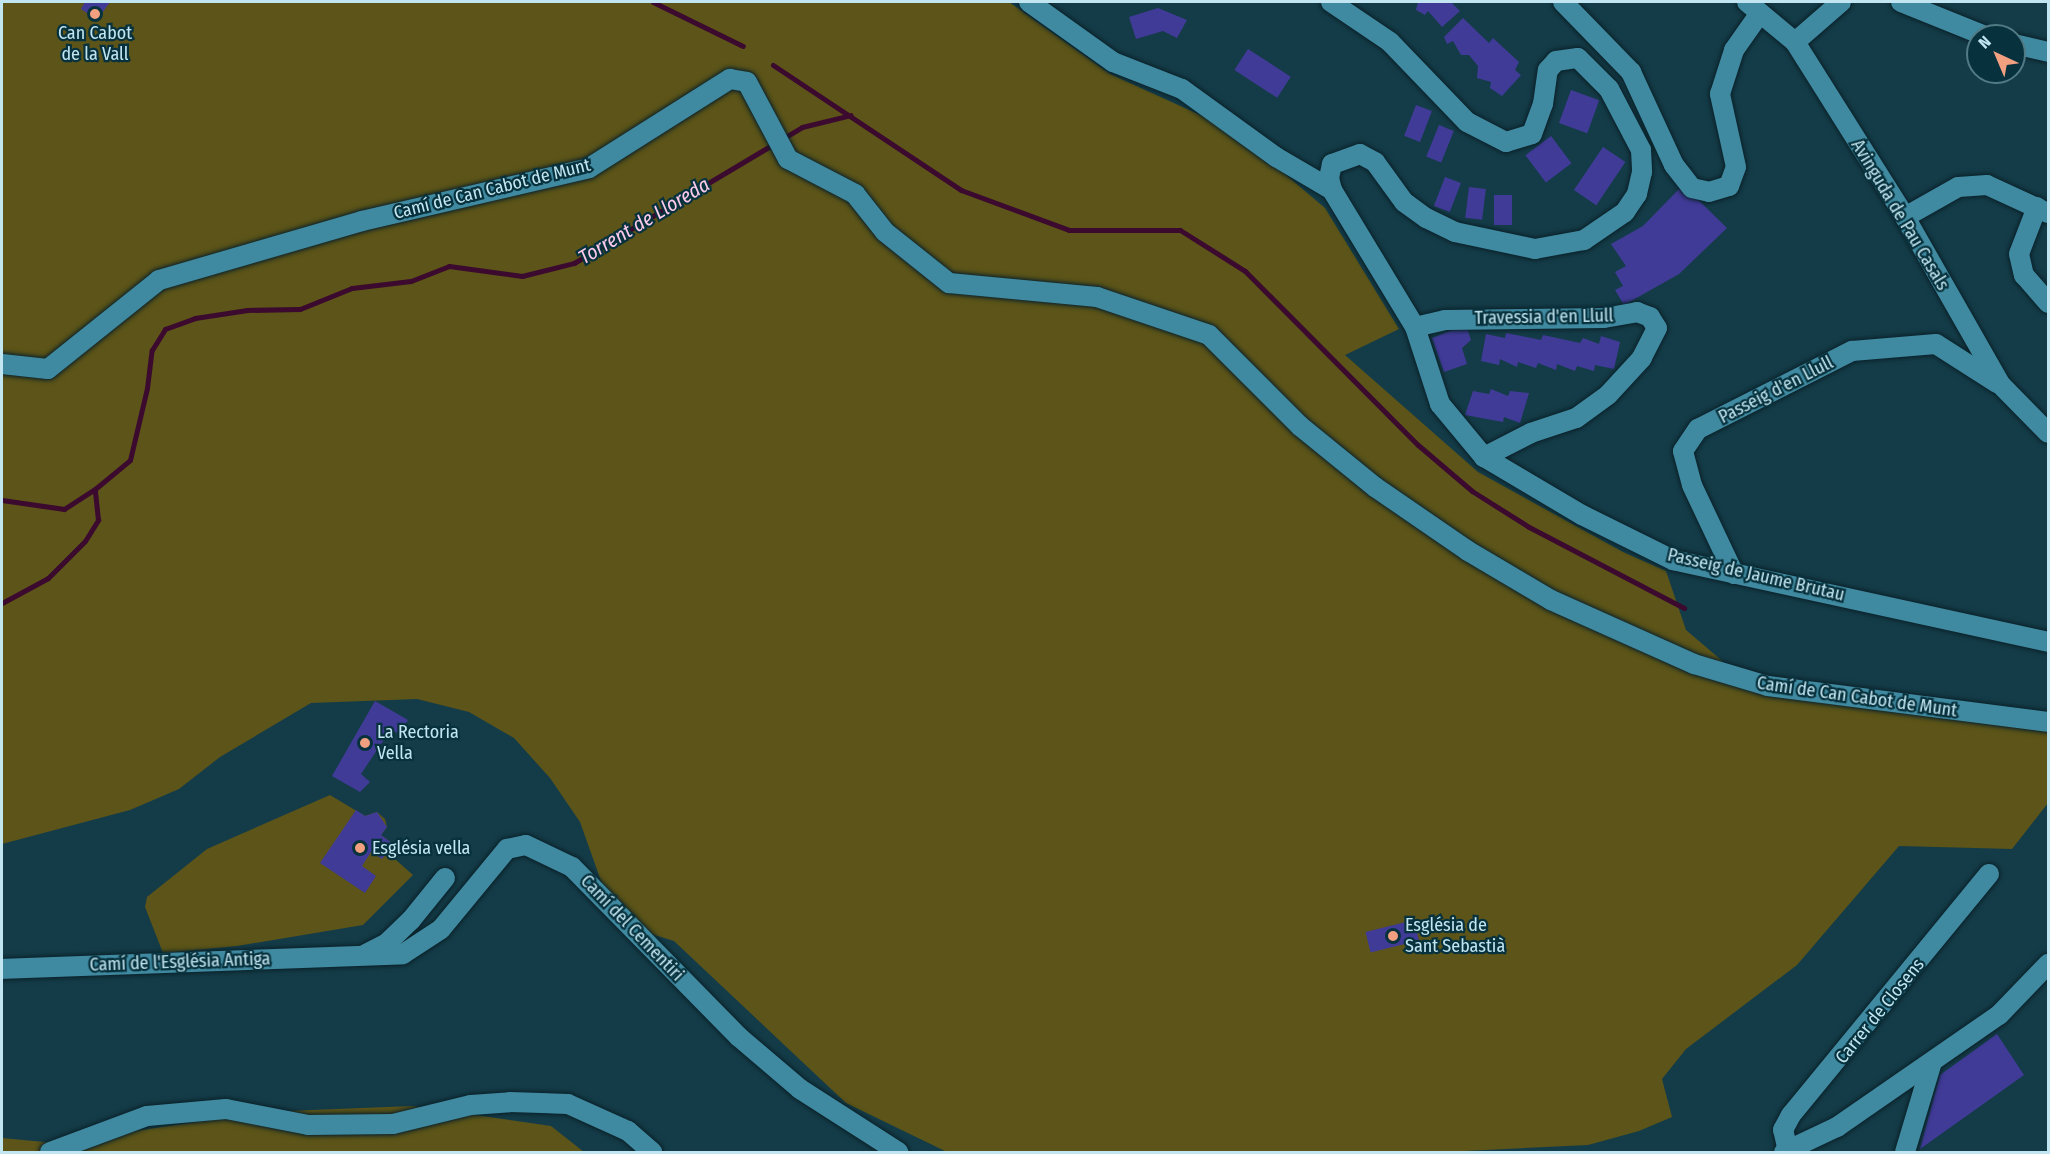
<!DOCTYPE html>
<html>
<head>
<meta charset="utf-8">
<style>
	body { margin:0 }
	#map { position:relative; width:2050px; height:1154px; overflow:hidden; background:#143c48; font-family:"Fira Sans Condensed",sans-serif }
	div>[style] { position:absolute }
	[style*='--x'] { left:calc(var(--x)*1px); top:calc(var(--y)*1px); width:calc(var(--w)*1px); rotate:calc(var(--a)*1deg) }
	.green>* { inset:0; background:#5c5418 }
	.stream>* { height:5px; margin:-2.5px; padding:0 2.5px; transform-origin:2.5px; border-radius:2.5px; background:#3b0a2e }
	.building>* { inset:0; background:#413b98; transform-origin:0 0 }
	.roads { filter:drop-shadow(0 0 2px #0a2129) drop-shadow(0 0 2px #0a2129) }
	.street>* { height:20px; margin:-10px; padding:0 10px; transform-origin:10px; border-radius:10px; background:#408aa1 }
	.dots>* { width:16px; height:16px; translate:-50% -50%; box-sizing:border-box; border:3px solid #07323d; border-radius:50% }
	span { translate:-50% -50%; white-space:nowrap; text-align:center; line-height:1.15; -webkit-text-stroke:4.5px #07323d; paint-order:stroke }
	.poi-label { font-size:18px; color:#c1e5f1 }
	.left { translate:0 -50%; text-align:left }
	.street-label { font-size:18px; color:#c1e5f1 }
	.water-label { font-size:20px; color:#fecbeb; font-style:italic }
	.frame { position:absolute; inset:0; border:3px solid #c1e5f1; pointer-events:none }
	.north { position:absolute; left:1966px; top:24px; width:60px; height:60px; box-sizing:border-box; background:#07323d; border:2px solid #517a85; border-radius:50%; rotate:316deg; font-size:16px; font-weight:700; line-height:24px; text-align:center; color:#c1e5f1 }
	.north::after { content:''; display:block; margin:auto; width:21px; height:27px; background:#f3a081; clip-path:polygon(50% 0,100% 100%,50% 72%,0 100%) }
</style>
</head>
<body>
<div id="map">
	<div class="green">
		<div style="clip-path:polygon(2px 2px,1009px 2px,1110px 74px,1209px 119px,1273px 164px,1325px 208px,1399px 329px,1345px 355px,1478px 472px,1623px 552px,1666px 571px,1686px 630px,1727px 665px,1774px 689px,2047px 731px,2048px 803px,2012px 849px,1899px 846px,1797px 965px,1686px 1049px,1662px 1079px,1672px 1117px,1639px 1131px,1588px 1145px,1444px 1152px,947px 1152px,846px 1103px,674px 941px,616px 923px,580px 822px,550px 778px,514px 738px,469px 712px,417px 699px,311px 703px,220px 757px,179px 789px,130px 810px,2px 844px)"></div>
		<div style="clip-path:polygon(330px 795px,365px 816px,377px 812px,385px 819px,387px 827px,381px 835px,393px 844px,387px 852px,413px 875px,363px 925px,237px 946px,163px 953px,145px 907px,147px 897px,207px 849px)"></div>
		<div style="clip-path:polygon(412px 1106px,551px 1126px,584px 1152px,2px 1152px,2px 1138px,55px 1143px,262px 1112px)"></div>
	</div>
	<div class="stream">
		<div style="--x:653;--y:2;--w:100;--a:26.1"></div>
		<div style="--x:773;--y:65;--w:226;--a:33.6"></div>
		<div style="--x:961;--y:190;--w:115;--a:20.3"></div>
		<div style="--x:1069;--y:230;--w:111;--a:0"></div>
		<div style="--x:1180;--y:230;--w:77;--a:32.2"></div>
		<div style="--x:1245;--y:271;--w:245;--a:45.2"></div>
		<div style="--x:1418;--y:445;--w:71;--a:40.4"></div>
		<div style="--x:1472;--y:491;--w:67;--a:32.3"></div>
		<div style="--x:1529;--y:527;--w:175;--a:27.6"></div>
		<div style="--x:2;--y:500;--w:63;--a:8.3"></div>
		<div style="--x:64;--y:509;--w:37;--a:-33"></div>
		<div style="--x:2;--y:603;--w:52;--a:-28.5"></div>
		<div style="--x:48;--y:578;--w:52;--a:-45"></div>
		<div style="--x:85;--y:541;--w:25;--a:-58"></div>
		<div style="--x:98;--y:520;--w:31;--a:-96"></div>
		<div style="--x:95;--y:489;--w:45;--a:-39.6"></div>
		<div style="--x:130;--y:460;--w:74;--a:-76.7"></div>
		<div style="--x:147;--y:388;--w:38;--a:-83"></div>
		<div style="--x:152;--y:350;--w:25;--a:-58"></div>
		<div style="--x:165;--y:329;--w:32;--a:-20"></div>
		<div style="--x:195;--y:318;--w:53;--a:-8.7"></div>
		<div style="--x:247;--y:310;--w:53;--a:-1.1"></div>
		<div style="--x:300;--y:309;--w:56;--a:-22"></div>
		<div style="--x:352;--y:288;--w:59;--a:-6.8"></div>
		<div style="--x:411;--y:281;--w:41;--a:-21.5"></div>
		<div style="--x:449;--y:266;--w:74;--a:7.8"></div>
		<div style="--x:522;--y:276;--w:54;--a:-14"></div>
		<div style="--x:574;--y:263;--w:265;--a:-30.8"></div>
		<div style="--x:802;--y:127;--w:50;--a:-13.8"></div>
	</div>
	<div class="building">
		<div style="clip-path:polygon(85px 2px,110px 2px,97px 20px,81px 9px)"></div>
		<div style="clip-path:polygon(1418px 2px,1451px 2px,1460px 11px,1442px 27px,1428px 11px,1425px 15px,1416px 10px)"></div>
		<div style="clip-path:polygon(1158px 8px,1187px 20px,1177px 38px,1163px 31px,1136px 39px,1129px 17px)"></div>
		<div style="clip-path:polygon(1463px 18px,1489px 43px,1493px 38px,1519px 62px,1515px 70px,1521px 75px,1502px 96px,1490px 88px,1491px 82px,1477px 78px,1478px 66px,1469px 55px,1461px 55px,1453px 41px,1447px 44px,1444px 37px)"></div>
		<div style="left:1248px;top:49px;width:51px;height:25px;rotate:33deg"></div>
		<div style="left:1571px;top:90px;width:30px;height:35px;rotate:20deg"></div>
		<div style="left:1416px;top:105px;width:17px;height:33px;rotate:21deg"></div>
		<div style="left:1439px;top:125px;width:16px;height:34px;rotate:22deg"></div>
		<div style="left:1551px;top:136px;width:34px;height:32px;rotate:53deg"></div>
		<div style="left:1603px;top:147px;width:27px;height:52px;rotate:34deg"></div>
		<div style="left:1445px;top:177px;width:17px;height:31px;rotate:21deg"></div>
		<div style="clip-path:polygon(1683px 185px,1727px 228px,1679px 274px,1624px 305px,1615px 290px,1623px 286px,1615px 272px,1626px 266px,1611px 244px,1643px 226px)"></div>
		<div style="left:1469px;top:187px;width:17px;height:31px;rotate:7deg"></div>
		<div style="left:1494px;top:195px;width:18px;height:30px"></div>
		<div style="clip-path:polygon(1466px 325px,1471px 340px,1462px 348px,1467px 364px,1444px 372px,1432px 338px)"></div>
		<div style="clip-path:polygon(1506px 333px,1541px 340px,1543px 335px,1580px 343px,1583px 338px,1599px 344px,1601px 336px,1620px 342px,1614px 369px,1595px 365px,1594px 371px,1577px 366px,1575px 371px,1557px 364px,1556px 370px,1538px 363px,1536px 368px,1518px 362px,1517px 367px,1500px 359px,1499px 365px,1481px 361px,1486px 334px,1505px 338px)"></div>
		<div style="clip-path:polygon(1491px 389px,1508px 396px,1510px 391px,1529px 393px,1520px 423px,1504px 417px,1503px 422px,1465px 415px,1473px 391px,1489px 394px)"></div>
		<div style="clip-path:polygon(375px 701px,408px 720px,399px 734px,391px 729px,361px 774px,370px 782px,360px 792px,332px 776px)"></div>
		<div style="clip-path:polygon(356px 810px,365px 816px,377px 812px,387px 827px,381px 835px,393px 844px,382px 859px,371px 852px,362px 866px,376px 876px,365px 893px,320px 863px)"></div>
		<div style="left:1414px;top:920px;width:21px;height:50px;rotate:76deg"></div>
		<div style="clip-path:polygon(1997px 1034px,2024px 1075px,1920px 1149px,1940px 1075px)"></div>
	</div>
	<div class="roads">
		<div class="street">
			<div style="--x:1029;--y:2;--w:103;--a:35.5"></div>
			<div style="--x:1113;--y:62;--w:74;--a:21.4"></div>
			<div style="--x:1182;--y:89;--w:116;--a:35.9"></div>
			<div style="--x:1276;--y:157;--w:65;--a:30.5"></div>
			<div style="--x:1331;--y:2;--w:71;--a:34.1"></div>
			<div style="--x:1390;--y:42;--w:111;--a:46.1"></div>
			<div style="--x:1467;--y:122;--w:44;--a:27.1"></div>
			<div style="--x:1506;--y:142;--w:27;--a:-17"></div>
			<div style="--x:1532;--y:134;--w:32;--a:-70"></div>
			<div style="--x:1543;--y:104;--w:34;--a:-82"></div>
			<div style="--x:1548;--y:70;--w:12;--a:-48"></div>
			<div style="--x:1556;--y:61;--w:22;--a:-8"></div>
			<div style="--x:1578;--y:58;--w:44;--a:45"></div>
			<div style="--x:1609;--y:89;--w:69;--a:62.3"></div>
			<div style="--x:1641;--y:150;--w:22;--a:87"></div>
			<div style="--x:1642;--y:172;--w:23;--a:103"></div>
			<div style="--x:1637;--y:194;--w:22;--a:124"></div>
			<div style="--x:1625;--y:212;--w:50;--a:145.7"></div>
			<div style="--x:1584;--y:240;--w:50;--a:169.6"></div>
			<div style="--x:1535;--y:249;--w:82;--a:-168"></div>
			<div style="--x:1455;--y:232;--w:32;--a:-154"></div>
			<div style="--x:1426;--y:218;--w:27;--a:-144"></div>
			<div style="--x:1404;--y:202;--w:49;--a:-125.9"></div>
			<div style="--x:1375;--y:162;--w:17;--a:-152"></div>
			<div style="--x:1360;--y:154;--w:30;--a:160"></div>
			<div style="--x:1332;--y:164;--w:14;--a:102"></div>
			<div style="--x:1329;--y:178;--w:12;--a:76"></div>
			<div style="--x:1332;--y:190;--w:160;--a:58.8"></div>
			<div style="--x:1415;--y:327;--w:81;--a:72"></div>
			<div style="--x:1440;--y:404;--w:69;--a:50.3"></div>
			<div style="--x:1484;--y:457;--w:114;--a:30.6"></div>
			<div style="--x:1582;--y:515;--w:102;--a:26.3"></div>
			<div style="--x:1673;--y:560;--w:384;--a:12.3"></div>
			<div style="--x:1563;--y:2;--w:98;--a:45.8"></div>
			<div style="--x:1631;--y:72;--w:102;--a:65.2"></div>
			<div style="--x:1674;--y:165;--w:29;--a:52"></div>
			<div style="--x:1692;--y:188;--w:17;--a:13"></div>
			<div style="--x:1709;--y:192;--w:21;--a:-17"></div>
			<div style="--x:1729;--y:186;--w:20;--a:-70"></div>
			<div style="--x:1736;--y:167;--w:75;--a:-102.4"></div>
			<div style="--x:1720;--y:94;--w:46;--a:-72.3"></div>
			<div style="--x:1734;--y:50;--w:45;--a:-54.9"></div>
			<div style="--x:1747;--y:2;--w:62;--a:39.8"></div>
			<div style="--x:1795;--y:42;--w:207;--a:57.8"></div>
			<div style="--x:1905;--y:217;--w:193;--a:60.3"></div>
			<div style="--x:2001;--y:385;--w:67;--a:45.6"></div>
			<div style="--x:1901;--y:2;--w:91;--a:22"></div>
			<div style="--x:1795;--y:42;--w:61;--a:-41"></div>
			<div style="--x:2014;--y:44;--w:35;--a:13"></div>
			<div style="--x:2037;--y:207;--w:50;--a:111"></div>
			<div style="--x:2019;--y:254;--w:22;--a:77"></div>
			<div style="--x:2024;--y:275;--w:37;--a:49"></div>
			<div style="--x:1905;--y:217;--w:61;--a:-29.5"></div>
			<div style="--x:1958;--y:187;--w:29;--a:-4"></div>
			<div style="--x:1987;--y:185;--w:67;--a:24.7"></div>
			<div style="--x:1415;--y:327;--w:31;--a:-13"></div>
			<div style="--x:1445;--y:320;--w:159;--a:-0.7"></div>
			<div style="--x:1604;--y:318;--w:34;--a:-10"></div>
			<div style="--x:1637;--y:312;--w:14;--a:21"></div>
			<div style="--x:1650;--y:317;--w:13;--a:58"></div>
			<div style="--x:1657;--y:328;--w:34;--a:117"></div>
			<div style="--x:1642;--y:358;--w:50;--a:132.6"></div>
			<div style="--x:1608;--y:395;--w:39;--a:144"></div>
			<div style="--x:1576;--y:418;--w:47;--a:161.6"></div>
			<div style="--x:1531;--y:433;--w:53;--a:152.9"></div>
			<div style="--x:2;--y:364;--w:46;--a:6.2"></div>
			<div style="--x:48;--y:369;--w:142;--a:-38.7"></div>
			<div style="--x:159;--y:280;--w:211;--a:-16.2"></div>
			<div style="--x:362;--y:221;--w:233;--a:-13.1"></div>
			<div style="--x:589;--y:168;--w:167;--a:-32.3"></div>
			<div style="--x:730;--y:79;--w:17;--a:10"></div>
			<div style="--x:747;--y:82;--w:87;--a:62"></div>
			<div style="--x:788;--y:159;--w:76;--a:27.6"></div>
			<div style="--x:855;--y:194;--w:48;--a:51.7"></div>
			<div style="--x:885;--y:232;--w:82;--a:38.6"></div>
			<div style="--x:949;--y:283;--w:149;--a:5.4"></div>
			<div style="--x:1097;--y:297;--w:118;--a:18.7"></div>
			<div style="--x:1209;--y:335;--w:129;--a:45"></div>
			<div style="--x:1300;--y:426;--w:97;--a:39.1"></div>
			<div style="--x:1375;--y:487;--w:113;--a:34.5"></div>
			<div style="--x:1468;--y:551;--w:96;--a:30.6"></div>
			<div style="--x:1551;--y:600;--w:157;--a:24.1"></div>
			<div style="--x:1694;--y:664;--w:77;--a:16.6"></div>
			<div style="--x:1768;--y:686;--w:282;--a:7.3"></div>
			<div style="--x:1734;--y:574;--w:98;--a:-115.3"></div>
			<div style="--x:1692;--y:485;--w:35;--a:-105"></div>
			<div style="--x:1683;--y:451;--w:27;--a:-56"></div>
			<div style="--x:1698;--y:429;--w:173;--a:-26.9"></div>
			<div style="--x:1852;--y:351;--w:84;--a:-4.8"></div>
			<div style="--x:1936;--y:344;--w:72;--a:32.6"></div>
			<div style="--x:366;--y:954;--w:22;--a:-27"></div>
			<div style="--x:386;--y:944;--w:35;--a:-44"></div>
			<div style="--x:411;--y:920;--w:54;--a:-51"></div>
			<div style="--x:2;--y:969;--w:401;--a:-2.1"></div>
			<div style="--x:403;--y:954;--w:45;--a:-33.3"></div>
			<div style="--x:441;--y:929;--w:104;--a:-50.5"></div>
			<div style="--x:507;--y:849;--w:19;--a:-12"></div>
			<div style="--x:526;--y:845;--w:51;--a:25.6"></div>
			<div style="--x:572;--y:867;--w:238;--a:45.5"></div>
			<div style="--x:739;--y:1037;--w:80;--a:40.4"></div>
			<div style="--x:800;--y:1089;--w:117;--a:32.7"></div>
			<div style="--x:1788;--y:1151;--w:22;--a:-103"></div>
			<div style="--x:1783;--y:1130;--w:17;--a:-62"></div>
			<div style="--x:1791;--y:1115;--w:312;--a:-50.6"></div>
			<div style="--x:50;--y:1152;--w:103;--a:-20.4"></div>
			<div style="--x:147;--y:1116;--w:79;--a:-5.1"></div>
			<div style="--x:226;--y:1109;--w:84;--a:11"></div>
			<div style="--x:308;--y:1125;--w:85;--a:-0.7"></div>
			<div style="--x:393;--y:1124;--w:80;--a:-13.7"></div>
			<div style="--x:471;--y:1105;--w:39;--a:-4"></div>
			<div style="--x:510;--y:1102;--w:58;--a:2"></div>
			<div style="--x:568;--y:1104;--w:66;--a:24.2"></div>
			<div style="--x:628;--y:1131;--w:32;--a:41"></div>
			<div style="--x:1784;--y:1152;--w:59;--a:-25.3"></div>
			<div style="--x:1837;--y:1127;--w:197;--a:-34.7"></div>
			<div style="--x:1999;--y:1015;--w:71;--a:-46.1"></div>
			<div style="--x:1905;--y:1152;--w:94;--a:-73.3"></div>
		</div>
	</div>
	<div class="dots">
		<div style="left:95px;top:14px;background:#f3a081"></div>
		<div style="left:365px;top:743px;background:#f3a081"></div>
		<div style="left:360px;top:848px;background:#f3a081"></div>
		<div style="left:1393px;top:936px;background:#f3a081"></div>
	</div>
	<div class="poi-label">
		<span style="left:95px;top:44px">Can Cabot<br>de la Vall</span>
		<span class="left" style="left:377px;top:743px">La Rectoria<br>Vella</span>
		<span class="left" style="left:372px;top:848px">Església vella</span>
		<span class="left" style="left:1405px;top:936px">Església de<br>Sant Sebastià</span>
	</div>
	<div class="street-label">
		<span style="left:492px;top:189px;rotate:-14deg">Camí de Can Cabot de Munt</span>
		<span style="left:1900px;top:215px;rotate:59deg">Avinguda de Pau Casals</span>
		<span style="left:1544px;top:317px;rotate:-1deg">Travessia d'en Llull</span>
		<span style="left:1776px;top:390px;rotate:-27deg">Passeig d'en Llull</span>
		<span style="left:1756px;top:575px;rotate:13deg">Passeig de Jaume Brutau</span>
		<span style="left:1857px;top:697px;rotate:8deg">Camí de Can Cabot de Munt</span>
		<span style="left:632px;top:928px;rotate:46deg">Camí del Cementiri</span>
		<span style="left:180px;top:962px;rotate:-2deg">Camí de l'Església Antiga</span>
		<span style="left:1880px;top:1011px;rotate:-51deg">Carrer de Closens</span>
	</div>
	<div class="water-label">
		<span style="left:644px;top:221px;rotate:-31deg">Torrent de Lloreda</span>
	</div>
	<div class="frame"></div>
	<div class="north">N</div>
</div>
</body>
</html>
